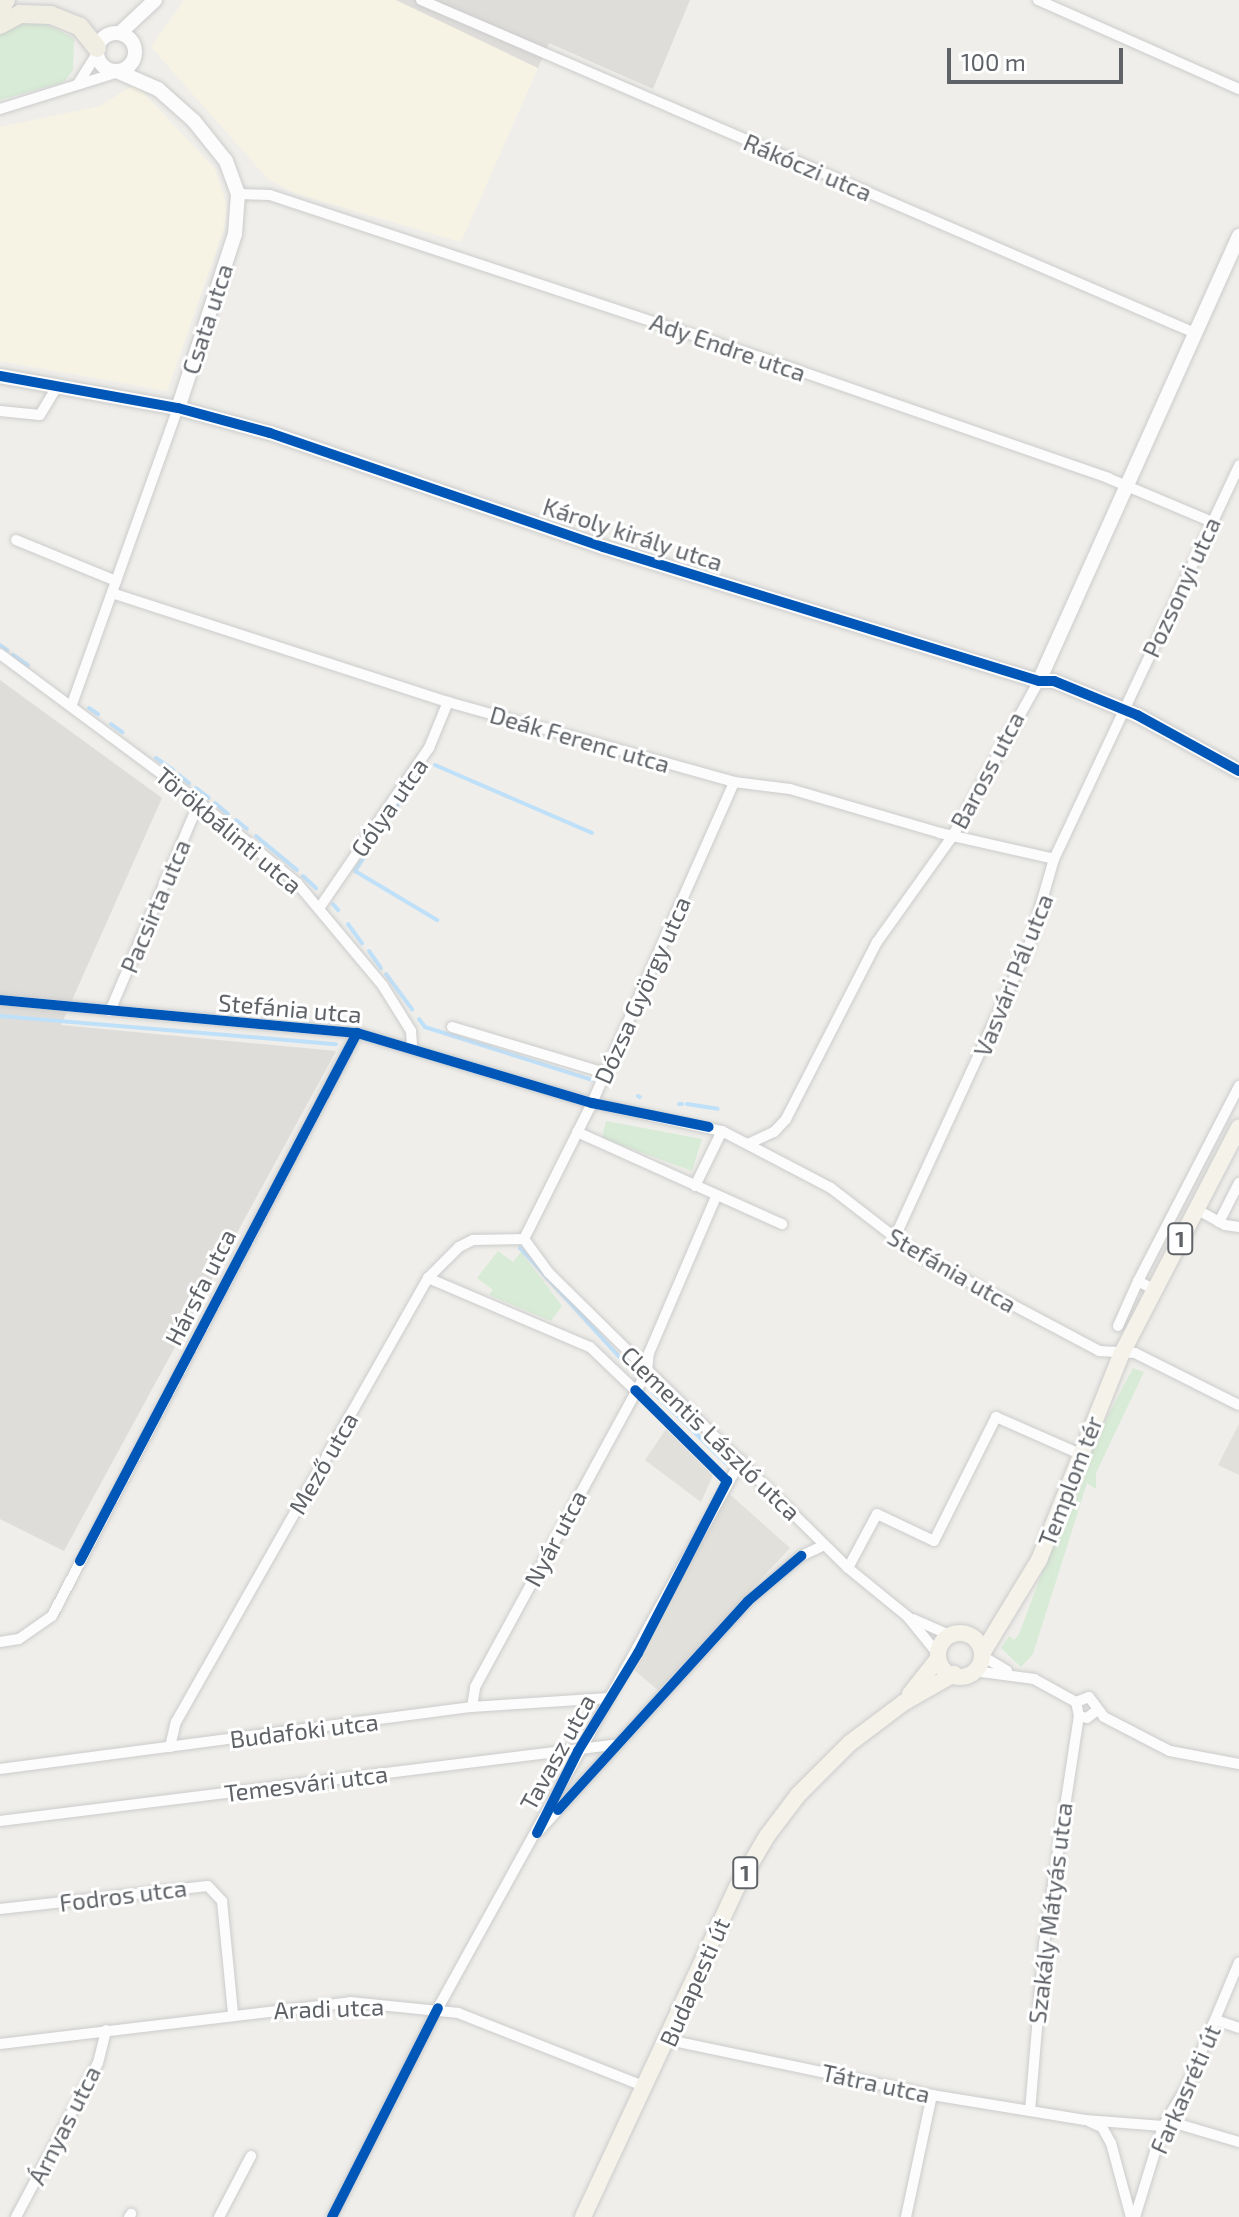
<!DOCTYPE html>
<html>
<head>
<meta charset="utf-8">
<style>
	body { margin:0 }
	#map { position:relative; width:1239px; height:2217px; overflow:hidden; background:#efeeea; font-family:"Exo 2",sans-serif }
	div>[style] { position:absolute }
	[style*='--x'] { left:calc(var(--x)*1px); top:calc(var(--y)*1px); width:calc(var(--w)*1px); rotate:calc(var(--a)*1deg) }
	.commercial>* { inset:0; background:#f7f3e4 }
	.industrial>* { inset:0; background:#dfddda }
	.education>* { inset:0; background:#e2e0da }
	.green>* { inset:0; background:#d8ebd6 }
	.stream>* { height:4px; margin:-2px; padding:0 2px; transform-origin:2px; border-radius:2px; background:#bfe0f9 }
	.roads { filter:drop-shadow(0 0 2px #cbcccc) drop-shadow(0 0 2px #cbcccc) }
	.street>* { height:10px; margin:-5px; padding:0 5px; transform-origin:5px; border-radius:5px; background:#fdfcfc }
	.secondary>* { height:14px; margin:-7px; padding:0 7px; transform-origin:7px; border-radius:7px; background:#fdfcfc }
	.secondary>.ring { margin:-7px; padding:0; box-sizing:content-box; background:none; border:14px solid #fdfcfc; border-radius:50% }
	.primary>* { height:16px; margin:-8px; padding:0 8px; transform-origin:8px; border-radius:8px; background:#f4f2e9 }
	.primary>.ring { margin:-8px; padding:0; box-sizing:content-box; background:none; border:16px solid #f4f2e9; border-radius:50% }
	.highway>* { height:18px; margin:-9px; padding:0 9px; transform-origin:9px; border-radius:9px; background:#f0ede3 }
	.cycleway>* { height:10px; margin:-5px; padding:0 5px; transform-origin:5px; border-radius:5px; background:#0057b8 }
	span { translate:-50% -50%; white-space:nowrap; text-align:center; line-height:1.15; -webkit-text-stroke:6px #fff; paint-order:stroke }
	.shield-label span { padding:2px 6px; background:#fff; border:2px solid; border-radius:6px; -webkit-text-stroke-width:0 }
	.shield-label { font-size:22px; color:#5f6368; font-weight:700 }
	.street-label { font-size:24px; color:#5f6368 }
	.scale { position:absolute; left:947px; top:48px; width:176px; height:36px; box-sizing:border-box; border:4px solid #5f6368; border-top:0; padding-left:10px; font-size:24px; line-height:28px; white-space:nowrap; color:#5f6368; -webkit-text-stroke:6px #fff; paint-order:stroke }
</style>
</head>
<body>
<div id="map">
	<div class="commercial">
		<div style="clip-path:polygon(184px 0,396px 0,538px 68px,461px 242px,294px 193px,268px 179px,151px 47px)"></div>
		<div style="clip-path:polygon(135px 84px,215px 169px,227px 206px,225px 226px,167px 391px,0 361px,0 127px,100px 106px)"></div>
	</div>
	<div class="industrial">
		<div style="clip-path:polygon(396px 0,690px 0,653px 89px,549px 43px,538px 68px)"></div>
		<div style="clip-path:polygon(0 680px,162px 798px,61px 1025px,336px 1051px,64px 1551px,0 1519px)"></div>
	</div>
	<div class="education">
		<div style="clip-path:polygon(1239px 1424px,1239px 1475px,1218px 1465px)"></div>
		<div style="clip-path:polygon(666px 1429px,713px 1475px,701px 1502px,645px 1460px)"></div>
		<div style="clip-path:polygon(726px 1491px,790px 1548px,658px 1690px,634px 1670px)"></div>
	</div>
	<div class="green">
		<div style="clip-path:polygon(32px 17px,74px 38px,73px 70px,64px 82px,0 100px,0 31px)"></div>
		<div style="clip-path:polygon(606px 1121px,702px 1139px,692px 1171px,602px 1138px)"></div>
		<div style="clip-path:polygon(498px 1251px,513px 1262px,521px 1252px,562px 1306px,551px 1321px,489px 1295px,493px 1290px,477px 1278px)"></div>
		<div style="clip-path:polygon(1133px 1368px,1144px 1372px,1096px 1473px,1096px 1489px,1087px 1483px,1033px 1654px,1021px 1667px,1001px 1648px,1009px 1636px,1014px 1640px,1019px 1634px,1085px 1459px)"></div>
	</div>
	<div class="stream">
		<div style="--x:0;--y:645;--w:9;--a:36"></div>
		<div style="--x:13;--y:655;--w:18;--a:34"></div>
		<div style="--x:89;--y:708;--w:11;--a:34"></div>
		<div style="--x:111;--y:724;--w:14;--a:36"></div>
		<div style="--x:156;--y:758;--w:21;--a:35"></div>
		<div style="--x:435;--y:765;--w:171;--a:23.4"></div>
		<div style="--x:419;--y:772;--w:118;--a:122.9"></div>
		<div style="--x:355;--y:871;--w:96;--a:30.9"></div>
		<div style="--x:179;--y:775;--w:13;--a:39"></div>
		<div style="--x:196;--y:788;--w:16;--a:38"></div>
		<div style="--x:215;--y:803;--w:17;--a:40"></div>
		<div style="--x:236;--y:820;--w:14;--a:39"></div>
		<div style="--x:256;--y:836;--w:53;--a:39.7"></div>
		<div style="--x:303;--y:876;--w:18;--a:43"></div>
		<div style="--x:333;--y:904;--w:8;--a:50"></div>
		<div style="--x:348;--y:924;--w:24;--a:54"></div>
		<div style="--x:369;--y:951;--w:21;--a:55"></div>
		<div style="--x:386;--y:974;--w:44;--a:53.4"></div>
		<div style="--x:0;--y:1016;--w:337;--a:4.8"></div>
		<div style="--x:419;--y:1019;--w:10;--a:53"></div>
		<div style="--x:425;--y:1027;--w:175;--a:17.6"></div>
		<div style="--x:638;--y:1096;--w:2;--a:27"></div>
		<div style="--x:679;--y:1104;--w:3;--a:0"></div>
		<div style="--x:687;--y:1104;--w:31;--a:9"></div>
		<div style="--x:520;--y:1248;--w:169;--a:47.6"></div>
		<div style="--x:653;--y:1392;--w:103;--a:44.2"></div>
	</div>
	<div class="roads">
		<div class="street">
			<div style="--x:421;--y:0;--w:843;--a:23.28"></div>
			<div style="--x:1038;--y:0;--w:220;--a:23.9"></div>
			<div style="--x:78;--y:84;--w:36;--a:-58"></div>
			<div style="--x:0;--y:109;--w:125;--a:-17.3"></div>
			<div style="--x:238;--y:194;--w:32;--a:2"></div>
			<div style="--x:270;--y:195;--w:528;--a:18.33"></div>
			<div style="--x:771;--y:361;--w:357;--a:19.1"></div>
			<div style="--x:1108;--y:478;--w:113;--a:22.9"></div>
			<div style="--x:0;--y:411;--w:40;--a:5.7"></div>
			<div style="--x:40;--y:415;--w:31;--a:-59"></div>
			<div style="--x:16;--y:540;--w:108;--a:22.3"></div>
			<div style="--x:112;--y:593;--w:353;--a:18"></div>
			<div style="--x:448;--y:702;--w:297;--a:15.6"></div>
			<div style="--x:734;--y:782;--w:56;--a:7.1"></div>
			<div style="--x:790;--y:789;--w:156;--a:16.3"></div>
			<div style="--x:940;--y:833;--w:117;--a:12.8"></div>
			<div style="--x:0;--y:654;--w:248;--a:36.6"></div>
			<div style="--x:199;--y:802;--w:127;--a:39.6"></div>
			<div style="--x:297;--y:883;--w:134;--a:50.1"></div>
			<div style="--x:383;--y:986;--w:53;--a:58.1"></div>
			<div style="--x:411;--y:1031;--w:15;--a:86"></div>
			<div style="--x:72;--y:704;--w:314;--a:-70.3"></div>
			<div style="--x:320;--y:907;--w:193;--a:-55.6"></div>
			<div style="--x:429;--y:748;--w:50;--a:-67.6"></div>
			<div style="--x:0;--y:1000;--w:359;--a:5.3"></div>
			<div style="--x:357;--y:1033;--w:245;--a:16.6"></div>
			<div style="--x:592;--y:1103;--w:133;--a:12.2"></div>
			<div style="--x:722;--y:1131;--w:123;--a:27.6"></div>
			<div style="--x:831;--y:1188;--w:106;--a:37.7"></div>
			<div style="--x:915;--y:1253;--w:208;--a:28"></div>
			<div style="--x:1099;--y:1351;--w:36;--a:3"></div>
			<div style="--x:1135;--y:1353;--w:116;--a:26.6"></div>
			<div style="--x:110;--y:1011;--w:227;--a:-66.9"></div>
			<div style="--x:452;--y:1027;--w:160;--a:16.7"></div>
			<div style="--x:577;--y:1132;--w:225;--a:24.2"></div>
			<div style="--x:750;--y:1143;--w:26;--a:-25"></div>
			<div style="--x:774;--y:1132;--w:18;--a:-47"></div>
			<div style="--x:786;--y:1119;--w:199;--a:-62.8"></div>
			<div style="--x:877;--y:942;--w:129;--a:-54.5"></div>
			<div style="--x:952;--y:837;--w:179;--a:-60.9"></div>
			<div style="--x:695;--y:1186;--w:61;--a:-63.9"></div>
			<div style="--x:1196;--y:1209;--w:33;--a:29"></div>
			<div style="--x:1225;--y:1225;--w:14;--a:8"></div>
			<div style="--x:1219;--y:1222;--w:44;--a:-62.9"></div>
			<div style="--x:524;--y:1239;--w:42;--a:53.7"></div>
			<div style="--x:549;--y:1273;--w:420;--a:44.6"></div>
			<div style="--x:848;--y:1568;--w:77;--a:39.2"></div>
			<div style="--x:908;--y:1617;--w:46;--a:51.1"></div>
			<div style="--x:524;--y:1239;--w:152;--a:-63.4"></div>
			<div style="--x:592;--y:1103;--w:351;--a:-66.1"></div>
			<div style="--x:894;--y:1239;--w:323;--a:-65.3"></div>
			<div style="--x:1029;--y:946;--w:91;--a:-74"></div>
			<div style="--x:1054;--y:859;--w:435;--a:-64.8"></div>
			<div style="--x:428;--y:1278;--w:176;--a:23.1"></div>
			<div style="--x:590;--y:1347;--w:62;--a:43.7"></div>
			<div style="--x:1153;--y:1289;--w:17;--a:-152"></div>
			<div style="--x:1138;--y:1281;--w:220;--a:-62.6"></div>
			<div style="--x:1118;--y:1326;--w:49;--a:-66"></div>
			<div style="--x:848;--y:1568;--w:61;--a:-61.8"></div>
			<div style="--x:877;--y:1514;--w:63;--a:25.3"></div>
			<div style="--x:934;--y:1541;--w:139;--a:-63.4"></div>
			<div style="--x:996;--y:1417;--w:94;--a:23.8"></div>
			<div style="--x:913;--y:1619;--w:43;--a:23.6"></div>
			<div style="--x:0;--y:1642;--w:19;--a:-9"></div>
			<div style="--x:19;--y:1639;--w:40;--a:-34.9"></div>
			<div style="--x:52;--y:1616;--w:658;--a:-62.38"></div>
			<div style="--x:984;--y:1657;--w:27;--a:31"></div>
			<div style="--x:974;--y:1671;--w:61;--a:7.6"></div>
			<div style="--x:1034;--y:1679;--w:48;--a:28.7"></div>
			<div style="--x:472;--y:1707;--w:20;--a:-81"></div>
			<div style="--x:475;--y:1687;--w:360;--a:-61.4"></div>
			<div style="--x:647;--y:1371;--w:18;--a:-84"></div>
			<div style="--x:649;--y:1353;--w:170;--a:-66.8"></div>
			<div style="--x:1096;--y:1711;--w:11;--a:142"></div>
			<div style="--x:1087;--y:1718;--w:8;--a:-166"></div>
			<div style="--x:1079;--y:1716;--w:14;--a:-102"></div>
			<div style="--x:1076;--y:1702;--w:14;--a:-21"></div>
			<div style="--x:1089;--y:1697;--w:25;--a:53"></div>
			<div style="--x:1104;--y:1717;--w:74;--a:27.3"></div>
			<div style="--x:1170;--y:1751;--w:70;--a:10.7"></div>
			<div style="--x:170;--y:1747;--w:26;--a:-77"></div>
			<div style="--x:176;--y:1722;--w:511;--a:-60.42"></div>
			<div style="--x:428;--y:1278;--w:44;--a:-45"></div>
			<div style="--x:459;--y:1247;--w:16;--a:-27"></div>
			<div style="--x:473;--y:1240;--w:51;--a:-1.1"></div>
			<div style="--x:0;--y:1769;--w:476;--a:-7.5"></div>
			<div style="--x:472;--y:1707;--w:136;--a:-3.8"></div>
			<div style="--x:0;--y:1821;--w:617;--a:-7.08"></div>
			<div style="--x:538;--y:1832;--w:312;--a:-47.7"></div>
			<div style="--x:748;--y:1601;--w:70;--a:-40.3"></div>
			<div style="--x:801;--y:1556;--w:26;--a:-25"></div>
			<div style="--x:0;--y:1909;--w:209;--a:-6.3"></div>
			<div style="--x:208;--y:1886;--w:21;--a:47"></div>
			<div style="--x:222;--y:1901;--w:114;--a:84.4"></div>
			<div style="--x:1216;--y:2020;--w:24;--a:19"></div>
			<div style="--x:668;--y:2040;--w:270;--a:11.8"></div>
			<div style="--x:932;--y:2095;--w:155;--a:9.3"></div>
			<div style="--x:1085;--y:2120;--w:78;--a:4.4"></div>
			<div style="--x:0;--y:2044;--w:353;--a:-6.8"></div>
			<div style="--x:350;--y:2002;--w:109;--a:5.8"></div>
			<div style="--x:458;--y:2013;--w:202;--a:21.5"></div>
			<div style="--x:1030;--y:2111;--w:168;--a:-85.2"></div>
			<div style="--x:1044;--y:1944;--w:231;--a:-81.3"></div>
			<div style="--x:1168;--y:2121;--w:74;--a:16.5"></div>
			<div style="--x:1090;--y:2122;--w:13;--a:23"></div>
			<div style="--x:1102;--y:2127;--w:18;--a:61"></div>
			<div style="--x:1111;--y:2143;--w:77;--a:74.9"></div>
			<div style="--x:16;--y:2217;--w:174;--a:-62"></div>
			<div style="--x:98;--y:2063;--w:34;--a:-76"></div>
			<div style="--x:129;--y:2217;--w:4;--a:-56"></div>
			<div style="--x:219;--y:2217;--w:69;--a:-62.3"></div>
			<div style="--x:332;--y:2217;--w:234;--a:-63.1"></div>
			<div style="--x:438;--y:2008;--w:626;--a:-61.06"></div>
			<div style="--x:906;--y:2217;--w:125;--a:-78"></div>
			<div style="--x:1135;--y:2217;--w:95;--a:-72.9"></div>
			<div style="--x:1163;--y:2126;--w:47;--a:-59"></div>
			<div style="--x:1187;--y:2086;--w:134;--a:-67.2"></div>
		</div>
		<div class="secondary">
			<div class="ring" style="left:97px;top:33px;width:24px;height:24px"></div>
			<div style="--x:120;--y:33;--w:48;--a:-43.3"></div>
			<div style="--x:119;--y:72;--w:43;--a:23.6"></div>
			<div style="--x:158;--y:89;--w:48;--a:41.6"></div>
			<div style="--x:194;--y:121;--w:51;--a:51.3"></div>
			<div style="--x:226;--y:161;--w:35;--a:70"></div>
			<div style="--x:238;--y:194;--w:40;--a:94.3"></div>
			<div style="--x:235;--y:234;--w:183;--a:108.1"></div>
			<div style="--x:0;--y:376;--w:181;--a:10.2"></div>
			<div style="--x:178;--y:408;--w:95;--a:15.2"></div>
			<div style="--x:270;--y:433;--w:352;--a:18.9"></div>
			<div style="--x:603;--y:547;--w:456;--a:17.1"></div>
			<div style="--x:1039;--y:681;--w:15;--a:0"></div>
			<div style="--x:1054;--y:681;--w:90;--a:22.3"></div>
			<div style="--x:1137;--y:715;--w:116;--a:28.8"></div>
			<div style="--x:1039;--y:681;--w:488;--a:-65.8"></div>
		</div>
		<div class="primary">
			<div class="ring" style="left:938px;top:1633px;width:28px;height:28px"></div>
			<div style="--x:983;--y:1652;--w:108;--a:-58.7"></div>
			<div style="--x:1039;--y:1560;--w:223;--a:-68.2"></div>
			<div style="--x:1122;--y:1353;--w:254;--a:-62.6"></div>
			<div style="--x:910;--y:1694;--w:43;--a:-51.5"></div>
			<div style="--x:583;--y:2217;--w:364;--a:-65"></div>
			<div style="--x:737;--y:1887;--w:59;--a:-59.5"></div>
			<div style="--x:767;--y:1836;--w:51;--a:-52.9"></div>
			<div style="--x:798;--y:1795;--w:74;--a:-45"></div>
			<div style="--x:850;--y:1743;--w:66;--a:-37"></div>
			<div style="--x:903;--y:1703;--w:59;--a:-29.6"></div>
		</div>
		<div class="highway">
			<div style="--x:0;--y:8;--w:10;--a:-53"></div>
			<div style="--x:0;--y:25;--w:23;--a:-29"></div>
			<div style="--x:20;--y:14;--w:31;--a:2"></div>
			<div style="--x:51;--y:15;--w:31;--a:22"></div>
			<div style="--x:80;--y:27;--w:27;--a:51"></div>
		</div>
	</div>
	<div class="cycleway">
		<div style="--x:0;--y:376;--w:181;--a:10.2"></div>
		<div style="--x:178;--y:408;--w:95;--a:15.2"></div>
		<div style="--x:270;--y:433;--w:352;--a:18.9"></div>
		<div style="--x:603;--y:547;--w:456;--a:17.1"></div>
		<div style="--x:1039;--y:681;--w:15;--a:0"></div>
		<div style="--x:1054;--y:681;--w:90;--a:22.3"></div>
		<div style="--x:1137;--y:715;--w:116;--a:28.8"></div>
		<div style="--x:0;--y:1000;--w:359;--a:5.3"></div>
		<div style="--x:357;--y:1033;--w:245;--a:16.6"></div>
		<div style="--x:592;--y:1103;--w:119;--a:11.6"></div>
		<div style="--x:80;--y:1561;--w:596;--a:-62.32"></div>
		<div style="--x:558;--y:1810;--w:282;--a:-47.7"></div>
		<div style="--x:748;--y:1601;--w:70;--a:-40.3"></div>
		<div style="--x:537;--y:1833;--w:92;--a:-63.4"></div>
		<div style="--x:578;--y:1751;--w:115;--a:-58.5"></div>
		<div style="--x:638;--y:1653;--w:194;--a:-62.6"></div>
		<div style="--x:727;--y:1481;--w:129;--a:-135.3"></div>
		<div style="--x:332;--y:2217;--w:234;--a:-63.1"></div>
	</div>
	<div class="shield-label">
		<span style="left:1180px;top:1239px">1</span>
		<span style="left:745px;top:1873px">1</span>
	</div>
	<div class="street-label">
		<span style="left:808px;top:167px;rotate:23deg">Rákóczi utca</span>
		<span style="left:207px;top:319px;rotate:-72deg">Csata utca</span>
		<span style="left:728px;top:347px;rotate:19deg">Ady Endre utca</span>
		<span style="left:633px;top:534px;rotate:18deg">Károly király utca</span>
		<span style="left:1181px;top:587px;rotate:-65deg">Pozsonyi utca</span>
		<span style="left:580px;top:739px;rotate:16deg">Deák Ferenc utca</span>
		<span style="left:987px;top:770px;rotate:-62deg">Baross utca</span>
		<span style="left:389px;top:807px;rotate:-55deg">Gólya utca</span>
		<span style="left:229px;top:830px;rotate:40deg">Törökbálinti utca</span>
		<span style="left:155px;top:906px;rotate:-67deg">Pacsirta utca</span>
		<span style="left:1013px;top:975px;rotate:-68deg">Vasvári Pál utca</span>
		<span style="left:642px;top:990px;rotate:-66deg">Dózsa György utca</span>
		<span style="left:290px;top:1008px;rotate:5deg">Stefánia utca</span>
		<span style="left:952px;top:1270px;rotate:30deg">Stefánia utca</span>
		<span style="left:200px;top:1287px;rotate:-63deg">Hársfa utca</span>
		<span style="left:711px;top:1433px;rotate:44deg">Clementis László utca</span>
		<span style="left:323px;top:1463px;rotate:-60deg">Mező utca</span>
		<span style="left:1070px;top:1481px;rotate:-69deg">Templom tér</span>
		<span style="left:555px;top:1538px;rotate:-62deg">Nyár utca</span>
		<span style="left:304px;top:1730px;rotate:-7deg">Budafoki utca</span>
		<span style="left:557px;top:1752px;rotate:-61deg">Tavasz utca</span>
		<span style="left:306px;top:1783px;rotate:-7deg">Temesvári utca</span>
		<span style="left:123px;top:1895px;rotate:-7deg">Fodros utca</span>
		<span style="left:1050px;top:1913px;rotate:-83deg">Szakály Mátyás utca</span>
		<span style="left:694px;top:1982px;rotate:-66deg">Budapesti út</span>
		<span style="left:329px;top:2008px;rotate:-2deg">Aradi utca</span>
		<span style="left:876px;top:2083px;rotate:12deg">Tátra utca</span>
		<span style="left:1185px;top:2089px;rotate:-66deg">Farkasréti út</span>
		<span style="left:64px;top:2125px;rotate:-63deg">Árnyas utca</span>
	</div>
	<div class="scale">100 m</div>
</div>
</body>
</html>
